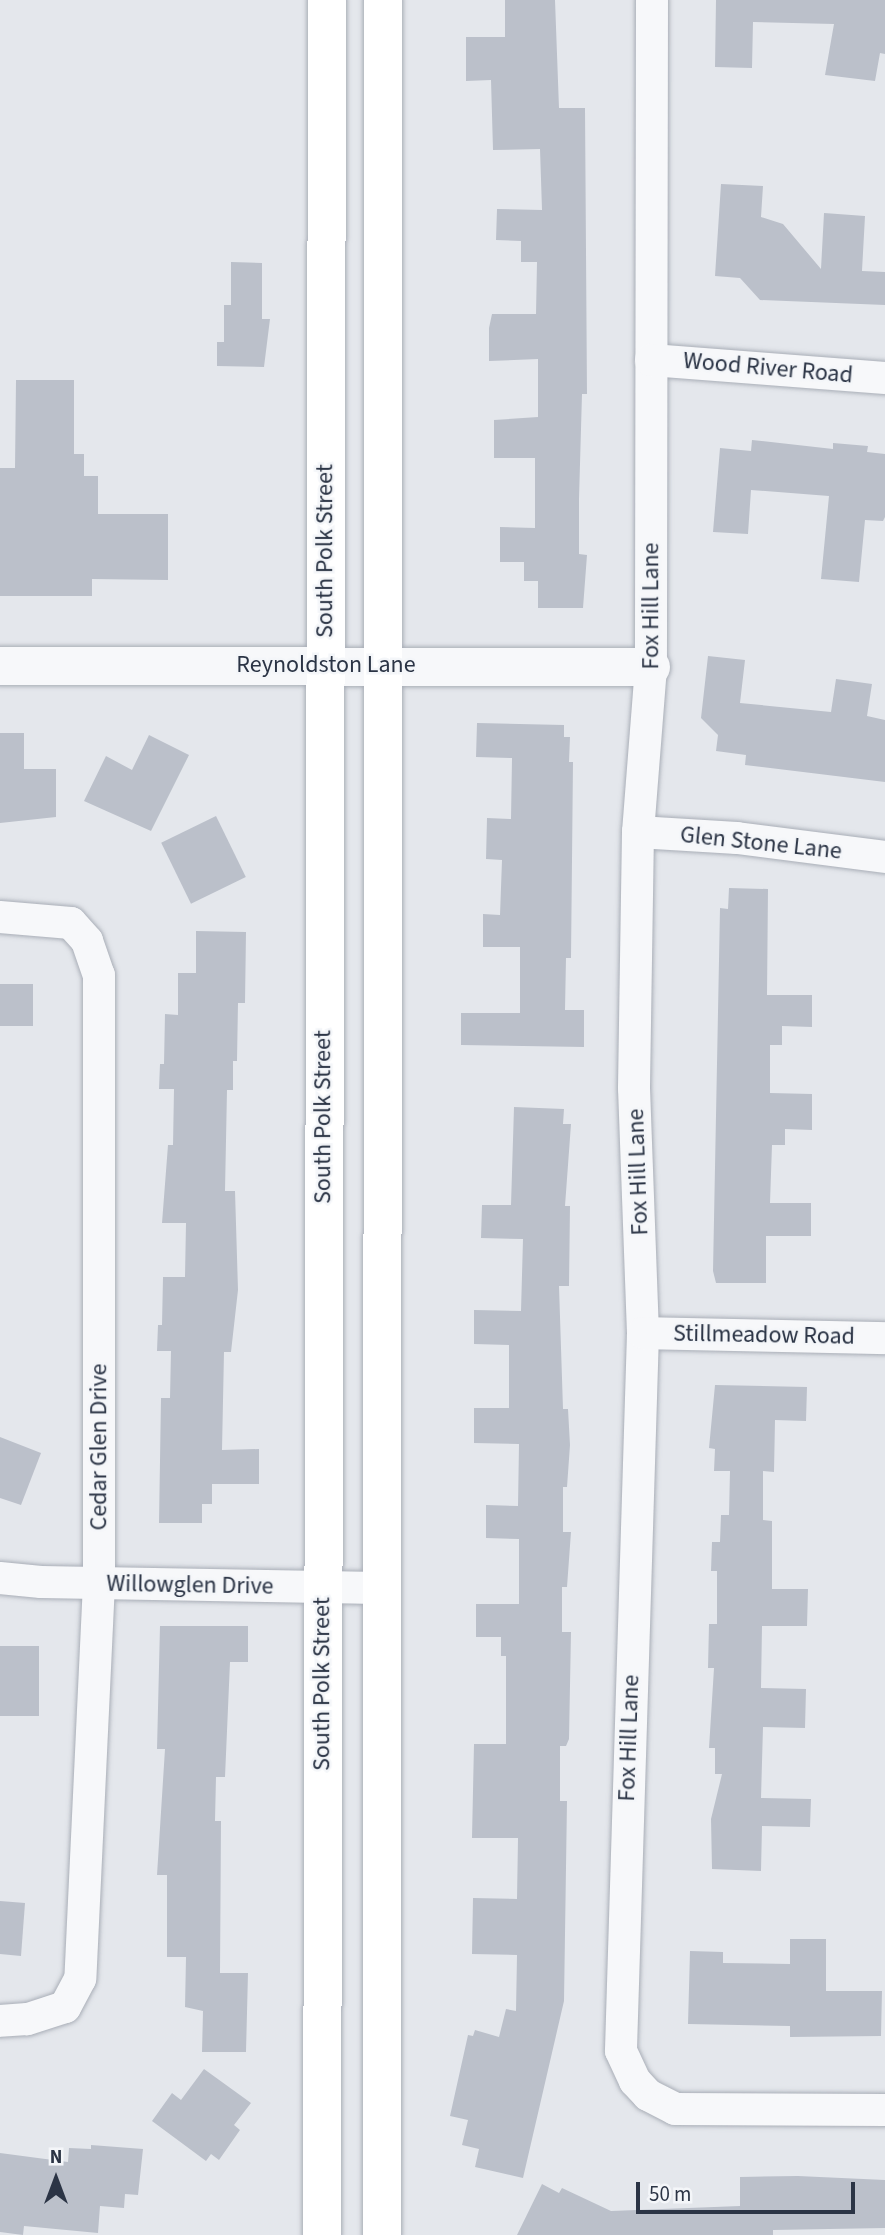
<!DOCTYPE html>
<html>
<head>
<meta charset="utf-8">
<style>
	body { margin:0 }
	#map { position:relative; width:885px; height:2235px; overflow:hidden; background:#e4e7ec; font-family:"Source Sans 3",sans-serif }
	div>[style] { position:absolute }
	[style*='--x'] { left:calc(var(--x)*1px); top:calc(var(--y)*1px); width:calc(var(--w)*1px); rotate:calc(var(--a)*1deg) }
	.building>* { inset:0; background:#bbc0ca; transform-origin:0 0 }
	.roads { filter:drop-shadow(0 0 2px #a9aeb7) drop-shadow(0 0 2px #a9aeb7) }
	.minor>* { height:32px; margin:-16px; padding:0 16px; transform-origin:16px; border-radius:16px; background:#f7f8fa }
	.tertiary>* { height:38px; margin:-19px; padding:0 19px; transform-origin:19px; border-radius:19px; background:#f7f8fa }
	.secondary>* { height:38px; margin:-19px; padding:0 19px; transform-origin:19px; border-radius:19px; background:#fff }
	span { translate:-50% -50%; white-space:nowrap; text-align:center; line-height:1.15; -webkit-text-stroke:5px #f4f6f9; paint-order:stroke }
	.street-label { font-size:24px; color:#2b3445 }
	.north { position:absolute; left:21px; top:2144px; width:70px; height:70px; -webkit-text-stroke:5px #f4f6f9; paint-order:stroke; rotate:0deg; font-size:19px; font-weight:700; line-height:28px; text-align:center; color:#2b3445 }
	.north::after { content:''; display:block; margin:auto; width:24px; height:32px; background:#2b3445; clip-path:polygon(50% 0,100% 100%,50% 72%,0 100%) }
	.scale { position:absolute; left:636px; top:2182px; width:219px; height:32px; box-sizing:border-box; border:4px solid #2b3445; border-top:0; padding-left:9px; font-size:21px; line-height:24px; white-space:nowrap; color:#2b3445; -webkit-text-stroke:5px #f4f6f9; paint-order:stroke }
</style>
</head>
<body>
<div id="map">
	<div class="building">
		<div style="clip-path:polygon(505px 0,555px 0,559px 108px,585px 108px,587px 394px,582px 394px,579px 499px,579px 554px,587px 555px,583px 608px,538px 608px,538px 581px,524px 581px,524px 562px,500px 562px,500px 527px,535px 528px,535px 458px,494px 458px,494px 420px,538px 417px,538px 359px,489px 361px,489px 328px,492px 314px,536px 314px,537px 262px,521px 262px,521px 241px,496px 240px,497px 209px,542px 210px,540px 149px,493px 150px,491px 80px,466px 81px,466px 37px,505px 37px)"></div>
		<div style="clip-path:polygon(716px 0,885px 0,885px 54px,880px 53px,875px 81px,825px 75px,834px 24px,753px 22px,752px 68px,715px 67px)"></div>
		<div style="clip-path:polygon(721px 184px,763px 186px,761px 217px,783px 224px,821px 269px,824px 213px,865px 216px,862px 271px,885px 272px,885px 305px,760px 300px,740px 278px,715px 276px)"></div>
		<div style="clip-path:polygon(231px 262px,262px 263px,262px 319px,270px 319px,264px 367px,217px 366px,217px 342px,224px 342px,224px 305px,231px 305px)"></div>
		<div style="clip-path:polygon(16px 380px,74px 380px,74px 454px,84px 454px,84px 476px,98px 476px,98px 514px,168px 514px,168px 580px,92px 579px,92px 596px,0 596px,0 468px,15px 468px)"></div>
		<div style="clip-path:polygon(752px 440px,833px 449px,833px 443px,868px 446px,867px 452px,885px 454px,885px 517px,883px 521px,865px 520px,859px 582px,821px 579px,829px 496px,751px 490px,748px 534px,713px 532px,720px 448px,751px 451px)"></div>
		<div style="clip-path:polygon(708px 656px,745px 660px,740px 703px,831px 712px,836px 679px,872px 684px,867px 716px,885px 720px,885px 782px,745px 765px,746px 755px,716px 751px,718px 735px,701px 718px)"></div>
		<div style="clip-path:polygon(477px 723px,564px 725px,564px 737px,570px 737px,569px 762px,573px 762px,571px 958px,566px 958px,565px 1010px,584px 1010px,584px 1047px,461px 1045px,461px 1013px,520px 1013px,520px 947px,483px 947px,483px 914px,500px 915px,502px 860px,486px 859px,487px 818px,511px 819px,512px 758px,476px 757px)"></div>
		<div style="clip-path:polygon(0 733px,24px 733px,24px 769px,56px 769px,56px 817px,0 823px)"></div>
		<div style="clip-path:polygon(149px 735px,189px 755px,151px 831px,84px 801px,106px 756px,132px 770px)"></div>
		<div style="left:216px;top:816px;width:68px;height:61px;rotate:64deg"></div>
		<div style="clip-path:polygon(729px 888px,768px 889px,767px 995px,812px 995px,812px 1027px,782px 1026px,782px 1045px,770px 1045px,770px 1093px,812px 1094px,812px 1130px,785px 1129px,785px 1145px,772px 1145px,770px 1203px,811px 1203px,811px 1236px,766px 1236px,766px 1283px,716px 1283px,713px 1271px,720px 908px,728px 909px)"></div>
		<div style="clip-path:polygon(196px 931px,246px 932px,245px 1003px,238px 1003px,237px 1061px,233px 1061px,233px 1090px,227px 1090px,225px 1191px,235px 1191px,238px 1290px,231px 1352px,224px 1352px,222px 1450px,259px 1449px,259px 1484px,212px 1484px,212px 1504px,202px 1504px,202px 1523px,159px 1523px,161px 1398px,170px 1398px,171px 1351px,157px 1351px,158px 1325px,162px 1325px,163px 1277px,185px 1277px,186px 1223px,162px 1223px,168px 1145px,173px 1145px,174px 1089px,159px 1089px,160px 1064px,164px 1064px,165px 1014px,178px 1015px,178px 973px,196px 973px)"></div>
		<div style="left:0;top:984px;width:33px;height:42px"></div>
		<div style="clip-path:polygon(514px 1107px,564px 1109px,563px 1124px,571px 1124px,565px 1206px,570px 1206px,569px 1286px,559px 1286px,563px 1409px,568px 1409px,570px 1445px,567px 1487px,563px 1487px,563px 1532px,571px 1532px,567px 1587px,562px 1587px,562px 1632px,571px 1632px,569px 1739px,566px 1746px,560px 1746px,560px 1801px,567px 1801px,564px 2001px,523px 2178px,475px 2167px,479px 2149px,462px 2145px,468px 2120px,450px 2116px,468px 2035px,473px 2036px,475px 2030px,499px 2037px,506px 2009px,516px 2011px,517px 1955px,472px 1954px,473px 1898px,517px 1899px,518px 1838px,472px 1838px,474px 1744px,506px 1744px,506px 1656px,501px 1656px,501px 1637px,476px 1637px,476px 1604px,519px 1604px,519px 1539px,486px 1538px,486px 1505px,518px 1506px,519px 1444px,474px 1443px,474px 1408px,509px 1408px,509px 1345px,474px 1344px,474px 1310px,521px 1311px,523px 1239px,481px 1238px,482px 1205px,511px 1205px)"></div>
		<div style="clip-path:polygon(715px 1385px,807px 1387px,806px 1421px,775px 1420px,774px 1472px,763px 1471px,763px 1520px,772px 1521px,772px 1589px,808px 1589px,807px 1626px,762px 1626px,761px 1688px,806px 1689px,805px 1728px,763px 1727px,761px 1798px,811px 1799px,810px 1827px,762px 1826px,761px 1871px,712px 1869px,711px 1819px,722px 1774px,715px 1774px,715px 1748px,709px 1748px,714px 1668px,708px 1668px,709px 1624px,717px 1624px,717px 1571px,711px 1571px,712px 1542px,720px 1542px,721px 1515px,729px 1515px,730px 1471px,714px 1471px,715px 1449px,709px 1448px)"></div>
		<div style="clip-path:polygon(0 1437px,41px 1453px,21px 1505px,0 1498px)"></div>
		<div style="clip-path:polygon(160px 1626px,248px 1626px,248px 1662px,230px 1662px,225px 1777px,216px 1777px,215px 1821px,221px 1821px,220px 1973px,248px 1973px,246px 2052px,202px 2052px,203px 2011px,185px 2007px,186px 1957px,167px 1957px,167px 1875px,157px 1875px,165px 1749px,157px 1749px)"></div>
		<div style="left:0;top:1646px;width:39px;height:70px"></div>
		<div style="clip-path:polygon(0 1901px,25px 1903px,21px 1956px,0 1954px)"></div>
		<div style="clip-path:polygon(790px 1939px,826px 1939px,826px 1991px,882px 1991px,881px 2036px,790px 2037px,790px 2026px,688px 2024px,690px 1951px,723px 1952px,723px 1963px,790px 1964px)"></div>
		<div style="clip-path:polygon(204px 2069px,251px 2103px,234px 2125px,240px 2130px,219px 2160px,211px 2154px,206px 2161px,152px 2121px,172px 2093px,181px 2100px)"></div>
		<div style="clip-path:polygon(91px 2145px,143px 2149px,138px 2195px,125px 2194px,124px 2208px,100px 2206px,98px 2233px,24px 2226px,23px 2235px,0 2232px,0 2153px,68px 2162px,69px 2148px,91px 2149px)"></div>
		<div style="clip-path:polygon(798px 2176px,885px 2180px,885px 2228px,773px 2230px,773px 2235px,517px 2235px,542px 2184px,559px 2193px,562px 2188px,611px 2211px,740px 2206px,740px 2177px)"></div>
	</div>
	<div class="roads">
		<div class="minor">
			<div style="--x:652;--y:0;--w:667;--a:90.09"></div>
			<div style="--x:651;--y:667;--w:166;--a:94.5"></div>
			<div style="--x:638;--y:832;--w:256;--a:90.9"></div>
			<div style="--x:634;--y:1088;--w:245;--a:87.9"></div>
			<div style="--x:643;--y:1333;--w:718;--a:91.76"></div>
			<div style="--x:621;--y:2051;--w:33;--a:65"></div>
			<div style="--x:635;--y:2081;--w:19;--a:47"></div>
			<div style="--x:648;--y:2095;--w:30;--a:27"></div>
			<div style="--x:675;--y:2109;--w:210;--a:0.3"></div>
			<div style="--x:651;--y:360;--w:235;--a:4.4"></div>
			<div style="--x:638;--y:832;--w:99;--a:3.5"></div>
			<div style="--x:737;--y:838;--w:149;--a:7.3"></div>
			<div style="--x:0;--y:917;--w:71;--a:4.8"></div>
			<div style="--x:71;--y:923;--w:24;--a:48"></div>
			<div style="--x:87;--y:941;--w:36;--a:71"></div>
			<div style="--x:99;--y:975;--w:608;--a:90"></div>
			<div style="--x:99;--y:1583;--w:396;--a:92.7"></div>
			<div style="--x:80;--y:1979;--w:32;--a:118"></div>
			<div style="--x:65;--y:2007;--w:40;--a:162"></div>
			<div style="--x:27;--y:2019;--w:27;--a:176"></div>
			<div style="--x:643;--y:1333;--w:242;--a:1.2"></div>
			<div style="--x:0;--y:1578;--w:41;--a:5.6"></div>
			<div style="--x:41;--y:1582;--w:338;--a:1"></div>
		</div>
		<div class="tertiary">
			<div style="--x:0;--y:666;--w:651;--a:0.09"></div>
		</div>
		<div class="secondary">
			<div style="--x:322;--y:2235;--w:2235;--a:-89.87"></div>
			<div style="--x:382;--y:2235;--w:2235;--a:-89.97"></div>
		</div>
	</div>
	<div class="street-label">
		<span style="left:768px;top:368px;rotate:5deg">Wood River Road</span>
		<span style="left:325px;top:551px;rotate:-90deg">South Polk Street</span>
		<span style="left:651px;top:606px;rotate:-90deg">Fox Hill Lane</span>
		<span style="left:326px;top:665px">Reynoldston Lane</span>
		<span style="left:761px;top:843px;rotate:6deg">Glen Stone Lane</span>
		<span style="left:323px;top:1117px;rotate:-90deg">South Polk Street</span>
		<span style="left:638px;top:1172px;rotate:-92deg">Fox Hill Lane</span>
		<span style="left:764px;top:1335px;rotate:1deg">Stillmeadow Road</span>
		<span style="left:99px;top:1447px;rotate:-90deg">Cedar Glen Drive</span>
		<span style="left:190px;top:1585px;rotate:1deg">Willowglen Drive</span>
		<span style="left:322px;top:1684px;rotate:-90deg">South Polk Street</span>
		<span style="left:629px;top:1738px;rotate:-88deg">Fox Hill Lane</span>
	</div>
	<div class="north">N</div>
	<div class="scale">50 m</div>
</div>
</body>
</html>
